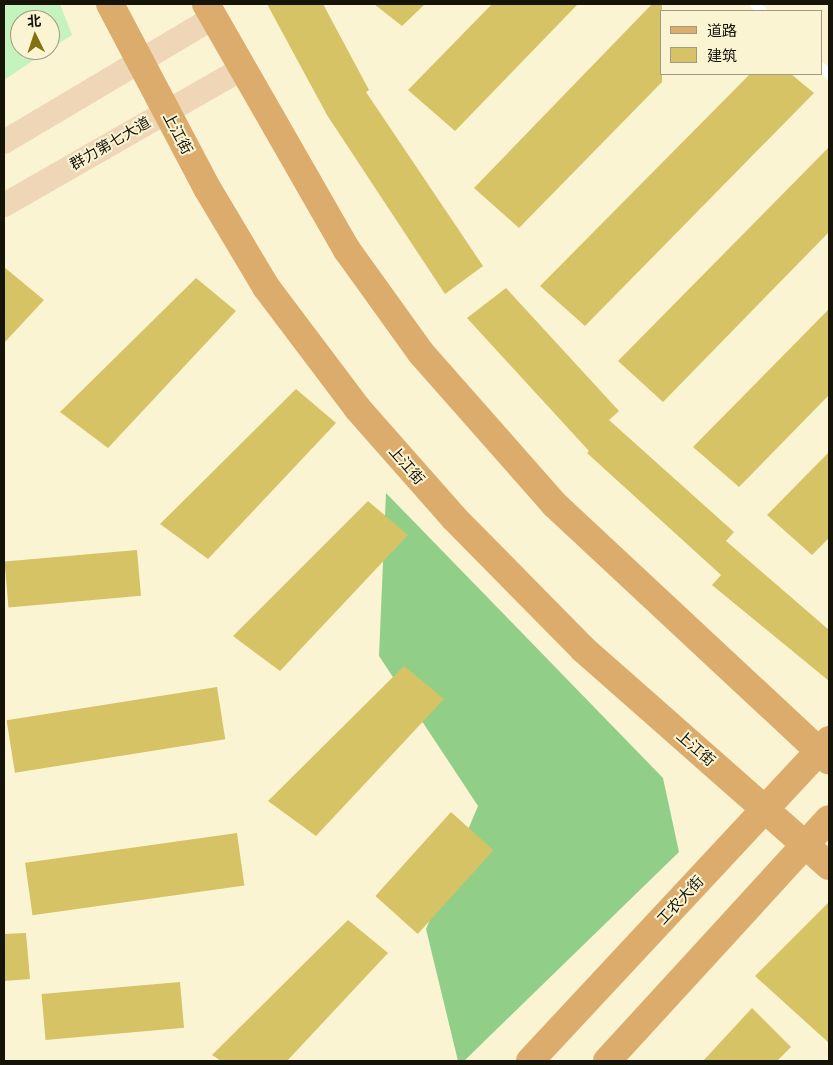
<!DOCTYPE html>
<html>
<head>
<meta charset="utf-8">
<style>
	body { margin:0 }
	#map { position:relative; width:833px; height:1065px; overflow:hidden; background:#fbf4d3; font-family:Ubuntu,"Noto Sans SC",sans-serif }
	div>[style] { position:absolute }
	[style*='--x'] { left:calc(var(--x)*1px); top:calc(var(--y)*1px); width:calc(var(--w)*1px); rotate:calc(var(--a)*1deg) }
	.green>* { inset:0; background:#c5f3be }
	.forest>* { inset:0; background:#91cf88 }
	.building>* { inset:0; background:#d6c365; transform-origin:0 0 }
	.lane>* { height:9px; margin:-4.5px; padding:0 4.5px; transform-origin:4.5px; border-radius:4.5px; background:#fff }
	.secondary>* { height:24px; margin:-12px; padding:0 12px; transform-origin:12px; border-radius:12px; background:#eed6b6 }
	.primary>* { height:28px; margin:-14px; padding:0 14px; transform-origin:14px; border-radius:14px; background:#dcac6c }
	span { translate:-50% -50%; white-space:nowrap; text-align:center; line-height:1.15; -webkit-text-stroke:4px #fbf4d3; paint-order:stroke }
	.street-label { font-size:15px; color:#161408 }
	.frame { position:absolute; inset:0; border:5px solid #161408; pointer-events:none }
	.legend { position:absolute; left:660px; top:10px; width:162px; height:65px; box-sizing:border-box; background:#fbf4d3; border:1px solid #9f9a82; margin:0; padding:6px 9px; list-style:none; font-size:15px; color:#161408 }
	.legend li { display:flex; align-items:center; gap:10px; height:25px }
	.legend b { width:25px; border:1px solid #9f9a82 }
	.north { position:absolute; left:10px; top:10px; width:50px; height:50px; box-sizing:border-box; background:#fbf4d3; border:1px solid #9f9a82; border-radius:50%; rotate:356deg; font-size:14px; font-weight:700; line-height:20px; text-align:center; color:#161408 }
	.north::after { content:''; display:block; margin:auto; width:18px; height:22px; background:#817212; clip-path:polygon(50% 0,100% 100%,50% 72%,0 100%) }
</style>
</head>
<body>
<div id="map">
	<div class="green">
		<div style="clip-path:polygon(4px 4px,60px 4px,72px 35px,50px 49px,50px 20px,20px 20px,20px 50px,49px 50px,4px 80px)"></div>
	</div>
	<div class="forest">
		<div style="clip-path:polygon(386px 493px,663px 778px,679px 852px,464px 1061px,458px 1061px,426px 929px,478px 806px,379px 656px)"></div>
	</div>
	<div class="building">
		<div style="clip-path:polygon(267px 4px,323px 4px,369px 90px,366px 92px,483px 266px,445px 294px,327px 115px)"></div>
		<div style="clip-path:polygon(374px 4px,425px 4px,402px 26px)"></div>
		<div style="clip-path:polygon(492px 4px,578px 4px,455px 131px,408px 90px)"></div>
		<div style="clip-path:polygon(652px 4px,662px 4px,662px 82px,519px 228px,474px 188px)"></div>
		<div style="clip-path:polygon(750px 74px,791px 74px,814px 93px,585px 326px,540px 286px)"></div>
		<div style="clip-path:polygon(829px 147px,829px 232px,663px 402px,618px 361px)"></div>
		<div style="clip-path:polygon(4px 267px,44px 300px,4px 343px)"></div>
		<div style="clip-path:polygon(196px 278px,236px 311px,108px 448px,60px 412px)"></div>
		<div style="clip-path:polygon(506px 288px,619px 411px,609px 420px,734px 532px,726px 541px,829px 630px,829px 681px,712px 585px,721px 575px,587px 453px,589px 451px,467px 318px)"></div>
		<div style="clip-path:polygon(829px 309px,829px 395px,739px 487px,693px 447px)"></div>
		<div style="clip-path:polygon(296px 389px,336px 423px,208px 559px,160px 524px)"></div>
		<div style="clip-path:polygon(829px 452px,829px 538px,812px 555px,767px 515px)"></div>
		<div style="clip-path:polygon(368px 501px,408px 535px,280px 671px,233px 636px)"></div>
		<div style="left:137px;top:550px;width:46px;height:133px;rotate:85deg"></div>
		<div style="clip-path:polygon(404px 666px,444px 699px,316px 836px,268px 801px)"></div>
		<div style="left:217px;top:687px;width:53px;height:213px;rotate:81deg"></div>
		<div style="left:451px;top:812px;width:57px;height:113px;rotate:42deg"></div>
		<div style="left:237px;top:833px;width:53px;height:214px;rotate:82deg"></div>
		<div style="clip-path:polygon(829px 902px,829px 1043px,755px 976px)"></div>
		<div style="clip-path:polygon(348px 920px,388px 953px,287px 1061px,221px 1061px,212px 1055px)"></div>
		<div style="clip-path:polygon(26px 933px,30px 979px,4px 981px,4px 934px)"></div>
		<div style="left:180px;top:982px;width:46px;height:139px;rotate:85deg"></div>
		<div style="clip-path:polygon(752px 1008px,791px 1047px,777px 1061px,703px 1061px)"></div>
	</div>
	<div class="lane">
		<div style="--x:754;--y:4;--w:11;--a:41"></div>
		<div style="--x:822;--y:67;--w:11;--a:49"></div>
	</div>
	<div class="secondary">
		<div style="--x:4;--y:142;--w:243;--a:-30.7"></div>
		<div style="--x:4;--y:205;--w:275;--a:-29.8"></div>
	</div>
	<div class="primary">
		<div style="--x:110;--y:4;--w:208;--a:62.2"></div>
		<div style="--x:207;--y:188;--w:115;--a:59.2"></div>
		<div style="--x:266;--y:287;--w:153;--a:53"></div>
		<div style="--x:358;--y:409;--w:145;--a:48.6"></div>
		<div style="--x:454;--y:518;--w:184;--a:45.4"></div>
		<div style="--x:583;--y:649;--w:328;--a:41.4"></div>
		<div style="--x:206;--y:4;--w:284;--a:60.2"></div>
		<div style="--x:347;--y:250;--w:127;--a:54.3"></div>
		<div style="--x:421;--y:353;--w:201;--a:48.6"></div>
		<div style="--x:554;--y:504;--w:376;--a:43"></div>
		<div style="--x:530;--y:1061;--w:439;--a:-47"></div>
		<div style="--x:607;--y:1061;--w:328;--a:-47.5"></div>
	</div>
	<div class="street-label">
		<span style="left:178px;top:133px;rotate:62deg">上江街</span>
		<span style="left:110px;top:143px;rotate:-30deg">群力第七大道</span>
		<span style="left:407px;top:465px;rotate:49deg">上江街</span>
		<span style="left:696px;top:748px;rotate:41deg">上江街</span>
		<span style="left:680px;top:900px;rotate:-47deg">工农大街</span>
	</div>
	<div class="frame"></div>
	<ul class="legend">
	<li><b style="height:6px;background:#dcac6c"></b>道路</li>
	<li><b style="height:14px;background:#d6c365"></b>建筑</li>
	</ul>
	<div class="north">北</div>
</div>
</body>
</html>
